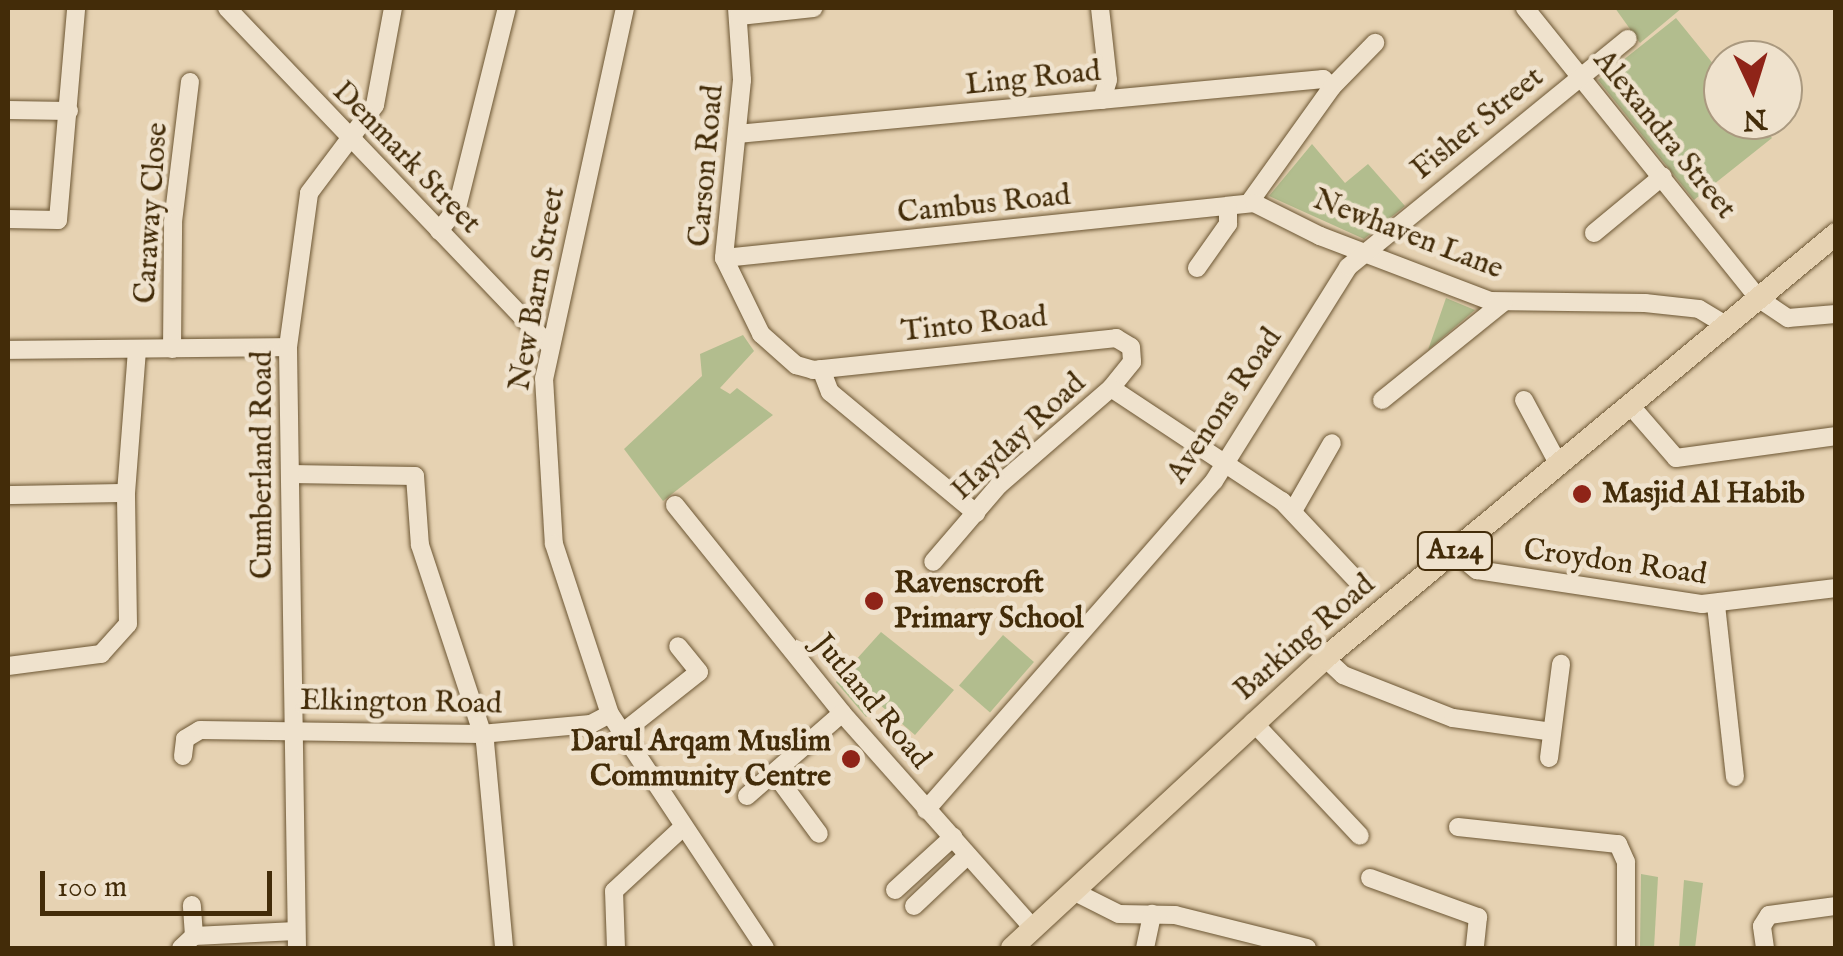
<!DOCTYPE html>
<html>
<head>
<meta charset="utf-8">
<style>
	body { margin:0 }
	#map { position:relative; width:1843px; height:956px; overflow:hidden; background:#e6d2b2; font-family:"IM FELL English",serif }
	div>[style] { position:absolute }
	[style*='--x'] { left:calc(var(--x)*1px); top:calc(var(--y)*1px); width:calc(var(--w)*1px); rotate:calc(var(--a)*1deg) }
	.green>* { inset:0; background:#b2bd8e; transform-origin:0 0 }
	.roads { filter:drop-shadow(0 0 2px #6c5633) drop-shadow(0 0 2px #6c5633) }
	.minor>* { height:18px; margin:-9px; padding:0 9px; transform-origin:9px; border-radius:9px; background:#efe2cd }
	.major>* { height:22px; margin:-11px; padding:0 11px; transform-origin:11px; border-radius:11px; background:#e6d2b2 }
	.dots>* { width:28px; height:28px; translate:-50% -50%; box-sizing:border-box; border:5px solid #efe2cd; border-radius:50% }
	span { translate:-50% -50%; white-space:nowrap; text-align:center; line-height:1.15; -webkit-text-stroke:9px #efe2cd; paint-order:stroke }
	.shield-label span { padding:2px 8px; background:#efe2cd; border:2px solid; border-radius:8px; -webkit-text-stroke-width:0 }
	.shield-label { font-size:28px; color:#432c09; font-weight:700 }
	.street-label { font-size:30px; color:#432c09 }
	.poi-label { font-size:30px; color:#432c09; font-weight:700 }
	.left { translate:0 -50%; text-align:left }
	.right { translate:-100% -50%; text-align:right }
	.frame { position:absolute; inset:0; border:10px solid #432c09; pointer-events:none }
	.north { position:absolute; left:1703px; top:40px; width:100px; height:100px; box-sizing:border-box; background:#efe2cd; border:2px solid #aa997f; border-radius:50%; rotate:176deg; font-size:28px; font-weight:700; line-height:40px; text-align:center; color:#432c09 }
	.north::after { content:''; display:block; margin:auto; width:35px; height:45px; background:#8f2418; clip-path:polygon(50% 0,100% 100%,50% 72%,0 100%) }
	.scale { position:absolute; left:40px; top:871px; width:232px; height:45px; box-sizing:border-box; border:5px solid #432c09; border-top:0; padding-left:12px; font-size:30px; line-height:35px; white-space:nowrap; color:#432c09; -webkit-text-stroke:8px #efe2cd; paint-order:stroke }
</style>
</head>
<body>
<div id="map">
	<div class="green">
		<div style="clip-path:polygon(1615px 8px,1682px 8px,1640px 43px)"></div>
		<div style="clip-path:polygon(1676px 18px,1723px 76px,1723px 120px,1758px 120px,1772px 138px,1694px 200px,1598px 80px)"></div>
		<div style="clip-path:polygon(1312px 144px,1345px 183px,1368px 164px,1405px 206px,1364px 239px,1269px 196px)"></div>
		<div style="clip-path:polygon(1446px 298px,1475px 310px,1428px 350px)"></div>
		<div style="clip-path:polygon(743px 335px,754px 351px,720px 388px,730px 394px,737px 388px,773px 415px,663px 501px,624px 449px,702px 376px,700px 354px)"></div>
		<div style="clip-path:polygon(881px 632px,954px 690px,915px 735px,879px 704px,866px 717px,836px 682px)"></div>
		<div style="left:1003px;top:635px;width:41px;height:67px;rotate:41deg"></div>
		<div style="clip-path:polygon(1641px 874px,1658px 877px,1654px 948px,1640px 948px)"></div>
		<div style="clip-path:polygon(1684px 880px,1703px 883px,1695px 948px,1679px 948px)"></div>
	</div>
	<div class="roads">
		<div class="minor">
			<div style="--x:227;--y:8;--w:468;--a:46.3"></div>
			<div style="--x:625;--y:8;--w:379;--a:102.3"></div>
			<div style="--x:544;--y:378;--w:166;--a:86.6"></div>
			<div style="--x:554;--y:544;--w:179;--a:71.8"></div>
			<div style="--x:610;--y:714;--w:281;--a:56.5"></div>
			<div style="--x:737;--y:8;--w:72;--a:86"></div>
			<div style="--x:742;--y:80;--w:179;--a:95.8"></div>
			<div style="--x:724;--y:258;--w:85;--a:64"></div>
			<div style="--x:761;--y:334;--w:47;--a:41.5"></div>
			<div style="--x:796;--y:365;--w:18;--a:16"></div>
			<div style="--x:813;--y:370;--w:305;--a:-6"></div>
			<div style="--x:1116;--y:338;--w:17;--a:31"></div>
			<div style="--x:1131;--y:347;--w:15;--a:86"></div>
			<div style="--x:1132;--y:362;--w:33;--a:129"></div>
			<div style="--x:1111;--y:388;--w:148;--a:139.1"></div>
			<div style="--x:999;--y:485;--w:101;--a:130.6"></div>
			<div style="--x:1100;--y:8;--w:72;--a:83.7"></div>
			<div style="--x:1108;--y:80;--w:21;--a:107"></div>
			<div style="--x:1525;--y:8;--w:372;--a:51.2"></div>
			<div style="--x:1758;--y:298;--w:36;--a:34"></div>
			<div style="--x:1788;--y:318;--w:48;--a:-4.8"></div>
			<div style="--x:739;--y:16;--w:75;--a:-6.1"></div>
			<div style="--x:8;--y:110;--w:61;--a:0.9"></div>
			<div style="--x:737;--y:134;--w:589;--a:-5.36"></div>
			<div style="--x:1323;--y:79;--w:12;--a:42"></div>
			<div style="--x:1249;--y:203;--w:143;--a:-54.4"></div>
			<div style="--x:1332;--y:87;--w:62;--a:-45.7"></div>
			<div style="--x:8;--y:219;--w:50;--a:1.1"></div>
			<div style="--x:58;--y:220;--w:213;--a:-85.1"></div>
			<div style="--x:439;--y:231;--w:29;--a:-52"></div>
			<div style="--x:457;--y:208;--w:206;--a:-76"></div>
			<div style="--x:1594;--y:233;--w:89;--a:-39.6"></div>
			<div style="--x:724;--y:258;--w:533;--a:-5.92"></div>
			<div style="--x:1254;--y:203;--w:74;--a:26.6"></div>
			<div style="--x:1320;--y:236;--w:182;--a:20.9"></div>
			<div style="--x:1490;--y:301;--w:155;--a:0.7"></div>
			<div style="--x:1645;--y:303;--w:54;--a:6.3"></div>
			<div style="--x:1699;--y:309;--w:31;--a:31"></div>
			<div style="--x:1197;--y:268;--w:54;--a:-54.8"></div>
			<div style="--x:1228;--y:224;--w:16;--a:-90"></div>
			<div style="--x:172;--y:349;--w:127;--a:-89.5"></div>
			<div style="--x:173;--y:222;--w:141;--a:-83.1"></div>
			<div style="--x:8;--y:350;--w:280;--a:-0.6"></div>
			<div style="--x:821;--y:369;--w:25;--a:69"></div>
			<div style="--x:830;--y:392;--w:190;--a:39.7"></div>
			<div style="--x:1111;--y:388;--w:205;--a:33.5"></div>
			<div style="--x:1282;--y:501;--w:111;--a:46.8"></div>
			<div style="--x:1382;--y:400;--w:156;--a:-38.8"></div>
			<div style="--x:1524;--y:400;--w:74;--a:61.7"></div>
			<div style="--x:1630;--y:405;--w:70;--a:49"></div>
			<div style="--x:1676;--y:458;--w:162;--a:-7.8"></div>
			<div style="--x:290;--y:474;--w:125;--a:0.9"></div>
			<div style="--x:415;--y:476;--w:69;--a:85.9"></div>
			<div style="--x:420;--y:545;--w:207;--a:71.7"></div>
			<div style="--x:485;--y:742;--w:207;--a:84.7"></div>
			<div style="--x:8;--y:495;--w:118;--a:-1"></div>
			<div style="--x:675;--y:505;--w:267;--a:51.2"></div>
			<div style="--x:842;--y:713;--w:288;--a:48.4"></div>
			<div style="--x:1293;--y:511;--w:78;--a:-60.2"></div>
			<div style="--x:1454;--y:551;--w:30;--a:40"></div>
			<div style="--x:1477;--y:570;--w:228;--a:8.6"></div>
			<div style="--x:1702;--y:604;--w:135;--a:-6.8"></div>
			<div style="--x:1716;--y:605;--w:173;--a:83.7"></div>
			<div style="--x:1325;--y:658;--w:25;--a:43"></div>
			<div style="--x:1343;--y:675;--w:118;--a:21.4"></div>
			<div style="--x:1453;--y:718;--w:100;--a:8"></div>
			<div style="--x:8;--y:666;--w:94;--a:-7.4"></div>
			<div style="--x:101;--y:654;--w:40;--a:-48"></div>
			<div style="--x:128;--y:624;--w:131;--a:-90.9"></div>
			<div style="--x:126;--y:493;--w:143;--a:-85.6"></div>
			<div style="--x:1253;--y:722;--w:156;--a:46.8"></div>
			<div style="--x:622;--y:733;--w:98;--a:-38.4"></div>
			<div style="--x:699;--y:672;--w:33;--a:-129"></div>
			<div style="--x:183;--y:756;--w:17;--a:-83"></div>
			<div style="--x:185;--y:739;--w:17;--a:-31"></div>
			<div style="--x:200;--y:730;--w:281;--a:0.8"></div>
			<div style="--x:481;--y:734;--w:110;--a:-5.2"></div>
			<div style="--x:591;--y:724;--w:21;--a:-28"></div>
			<div style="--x:1549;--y:758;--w:95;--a:-82.7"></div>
			<div style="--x:775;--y:774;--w:74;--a:53.7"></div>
			<div style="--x:747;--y:796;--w:126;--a:-41.1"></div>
			<div style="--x:926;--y:810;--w:437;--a:-48.8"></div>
			<div style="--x:1214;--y:481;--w:252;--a:-57.9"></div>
			<div style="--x:1348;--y:267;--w:361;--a:-39.2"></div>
			<div style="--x:1458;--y:827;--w:161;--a:6.1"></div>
			<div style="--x:1618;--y:844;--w:20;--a:66"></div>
			<div style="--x:1626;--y:862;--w:86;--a:90"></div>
			<div style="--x:1370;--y:878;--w:115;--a:19.9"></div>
			<div style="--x:1478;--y:917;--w:31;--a:96"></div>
			<div style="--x:895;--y:890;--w:79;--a:-42.4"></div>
			<div style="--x:1073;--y:891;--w:51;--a:26.6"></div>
			<div style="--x:1119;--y:914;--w:56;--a:1"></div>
			<div style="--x:1175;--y:915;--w:136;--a:14"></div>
			<div style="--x:914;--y:906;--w:74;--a:-43.4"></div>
			<div style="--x:194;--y:936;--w:102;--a:-2.8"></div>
			<div style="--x:181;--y:948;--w:18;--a:-43"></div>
			<div style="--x:194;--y:936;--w:31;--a:-94"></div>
			<div style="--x:297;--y:948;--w:601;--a:-90.86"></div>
			<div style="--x:288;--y:347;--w:155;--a:-82.2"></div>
			<div style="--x:309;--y:193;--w:110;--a:-53.1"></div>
			<div style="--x:375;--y:105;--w:99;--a:-79.5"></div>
			<div style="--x:616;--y:948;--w:57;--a:-92"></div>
			<div style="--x:614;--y:891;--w:94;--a:-42.8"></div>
			<div style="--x:1145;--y:948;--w:35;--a:-78"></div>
			<div style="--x:1765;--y:948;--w:22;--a:-98"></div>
			<div style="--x:1762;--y:926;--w:13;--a:-58"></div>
			<div style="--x:1769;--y:915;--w:68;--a:-7.7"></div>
		</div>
		<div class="major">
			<div style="--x:1012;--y:948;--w:427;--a:-42.8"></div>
			<div style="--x:1325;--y:658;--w:664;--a:-39.68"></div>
		</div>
	</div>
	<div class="dots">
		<div style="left:1582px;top:494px;background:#8f2418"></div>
		<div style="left:874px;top:601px;background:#8f2418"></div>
		<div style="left:851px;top:759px;background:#8f2418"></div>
	</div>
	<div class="shield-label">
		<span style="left:1455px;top:551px">A124</span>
	</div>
	<div class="street-label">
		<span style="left:1033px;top:79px;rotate:-6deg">Ling Road</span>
		<span style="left:1478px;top:124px;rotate:-39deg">Fisher Street</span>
		<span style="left:1664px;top:135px;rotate:51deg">Alexandra Street</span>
		<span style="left:406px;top:158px;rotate:46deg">Denmark Street</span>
		<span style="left:707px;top:166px;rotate:-85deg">Carson Road</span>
		<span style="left:984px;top:205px;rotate:-6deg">Cambus Road</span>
		<span style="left:152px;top:213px;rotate:-86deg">Caraway Close</span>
		<span style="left:1408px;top:235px;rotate:21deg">Newhaven Lane</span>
		<span style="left:538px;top:289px;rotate:-80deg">New Barn Street</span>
		<span style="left:974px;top:325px;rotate:-6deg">Tinto Road</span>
		<span style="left:1225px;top:406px;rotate:-56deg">Avenons Road</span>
		<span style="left:1019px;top:437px;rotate:-43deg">Hayday Road</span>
		<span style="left:263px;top:465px;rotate:-90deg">Cumberland Road</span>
		<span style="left:1615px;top:563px;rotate:8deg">Croydon Road</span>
		<span style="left:1305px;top:638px;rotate:-41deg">Barking Road</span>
		<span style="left:871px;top:702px;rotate:50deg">Jutland Road</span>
		<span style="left:401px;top:703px;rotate:1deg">Elkington Road</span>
	</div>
	<div class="poi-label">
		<span class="left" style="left:1602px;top:494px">Masjid Al Habib</span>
		<span class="left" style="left:894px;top:601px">Ravenscroft<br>Primary School</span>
		<span class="right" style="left:831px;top:759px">Darul Arqam Muslim<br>Community Centre</span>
	</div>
	<div class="frame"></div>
	<div class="north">N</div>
	<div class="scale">100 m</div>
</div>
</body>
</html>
